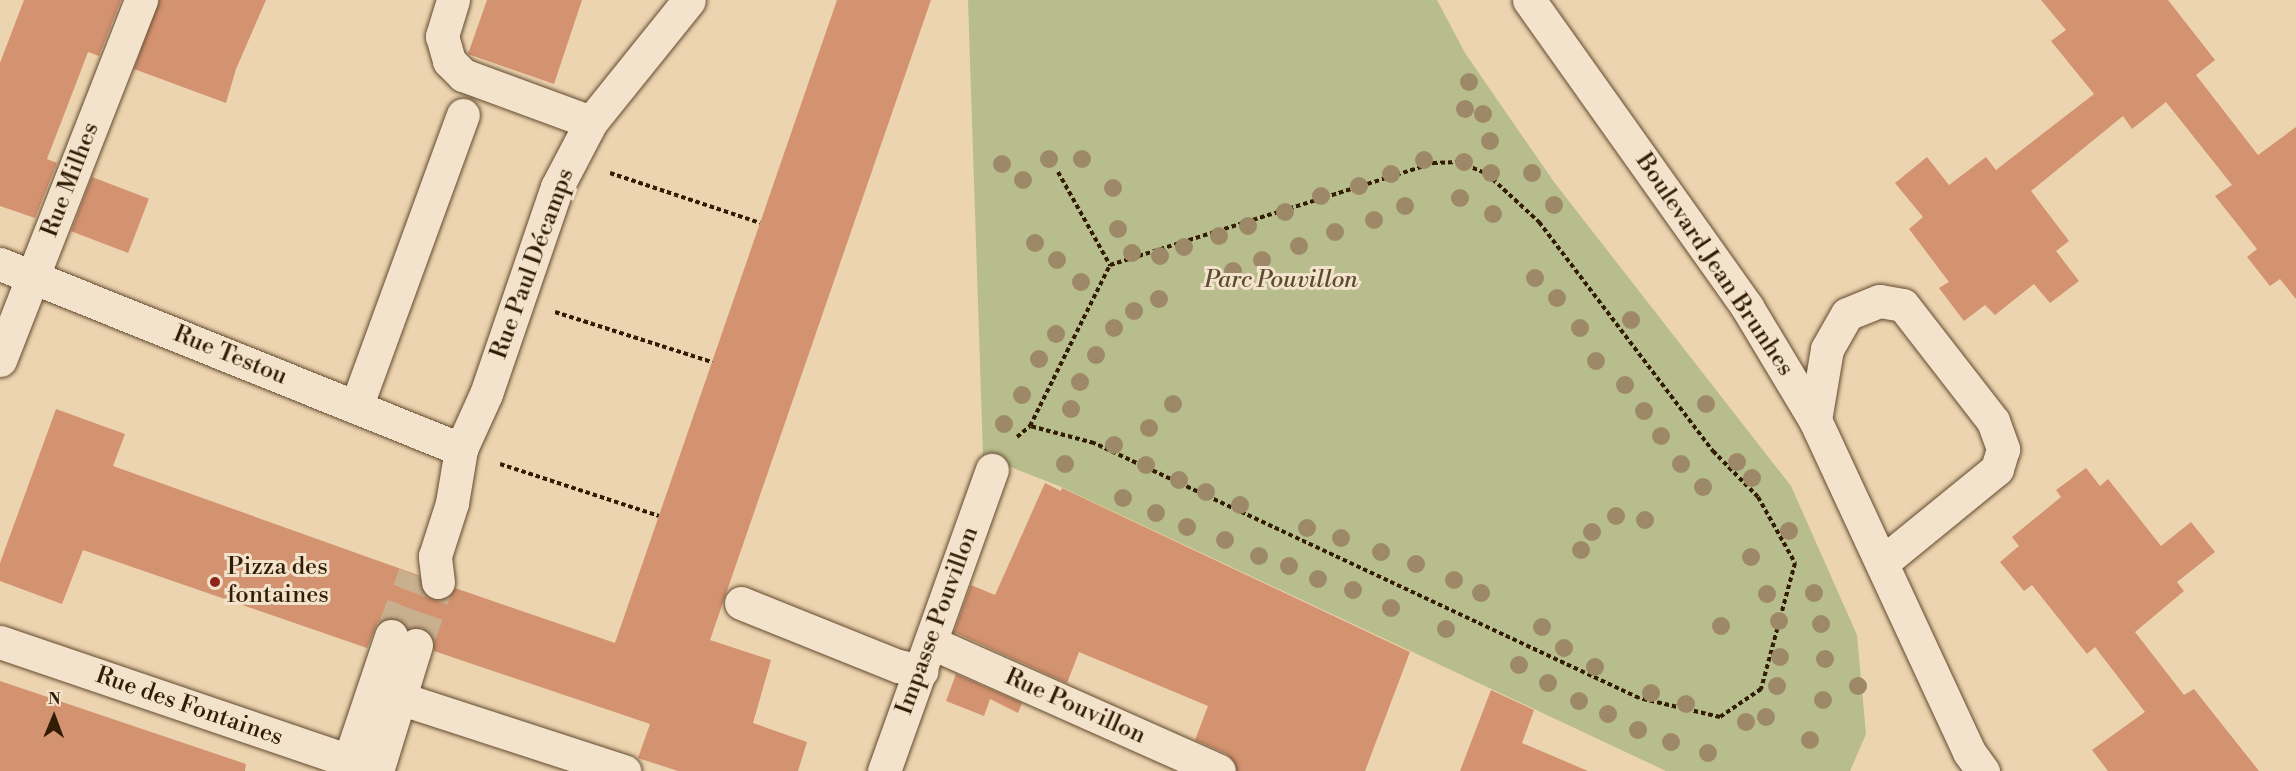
<!DOCTYPE html>
<html>
<head>
<meta charset="utf-8">
<style>
	body { margin:0 }
	#map { position:relative; width:2296px; height:771px; overflow:hidden; background:#edd4b0; font-family:"Libre Bodoni",serif }
	div>[style] { position:absolute }
	[style*='--x'] { left:calc(var(--x)*1px); top:calc(var(--y)*1px); width:calc(var(--w)*1px); rotate:calc(var(--a)*1deg) }
	.green>* { inset:0; background:#b7bd8c }
	.building>* { inset:0; background:#d39270; transform-origin:0 0 }
	.minor-tunnel>* { height:33px; margin-top:-16.5px; transform-origin:0; background:repeating-linear-gradient(90deg,#c8af8e 0 33px,transparent 0 49px) }
	.path>* { height:4px; margin-top:-2px; transform-origin:0; background:repeating-linear-gradient(90deg,#331c04 0 4.5px,transparent 0 7.5px) }
	.roads { filter:drop-shadow(0 0 2px #624a2f) drop-shadow(0 0 2px #624a2f) }
	.minor>* { height:33px; margin:-16.5px; padding:0 16.5px; transform-origin:16.5px; border-radius:16.5px; background:#f3e3cc }
	.trees>* { width:18px; height:18px; margin:-9px; border-radius:50%; background:#9d8968 }
	.dots>* { width:16px; height:16px; translate:-50% -50%; box-sizing:border-box; border:3px solid #f3e3cc; border-radius:50% }
	span { translate:-50% -50%; white-space:nowrap; text-align:center; line-height:1.15; -webkit-text-stroke:6px #f3e3cc; paint-order:stroke }
	.street-label { font-size:24px; color:#331c04 }
	.park-label { font-size:24px; color:#5b4c2d; font-style:italic }
	.poi-label { font-size:24px; color:#331c04 }
	.left { translate:0 -50%; text-align:left }
	.north { position:absolute; left:24px; top:687px; width:60px; height:60px; -webkit-text-stroke:4px #f3e3cc; paint-order:stroke; rotate:1deg; font-size:16px; font-weight:700; line-height:24px; text-align:center; color:#331c04 }
	.north::after { content:''; display:block; margin:auto; width:21px; height:27px; background:#331c04; clip-path:polygon(50% 0,100% 100%,50% 72%,0 100%) }
</style>
</head>
<body>
<div id="map">
	<div class="green">
		<div style="clip-path:polygon(968px 0,1437px 0,1465px 53px,1554px 182px,1791px 486px,1857px 635px,1866px 734px,1850px 771px,1666px 771px,1059px 486px,1008px 466px,978px 467px,983px 455px)"></div>
	</div>
	<div class="building">
		<div style="clip-path:polygon(24px 0,121px 0,99px 56px,88px 52px,72px 94px,47px 159px,57px 163px,35px 218px,0 206px,0 63px)"></div>
		<div style="clip-path:polygon(159px 0,266px 0,236px 69px,226px 103px,134px 69px)"></div>
		<div style="clip-path:polygon(487px 0,582px 0,554px 84px,468px 54px)"></div>
		<div style="clip-path:polygon(837px 0,931px 0,710px 640px,771px 660px,753px 723px,807px 742px,798px 771px,678px 771px,638px 758px,650px 724px,434px 651px,429px 632px,421px 627px,408px 629px,396px 618px,378px 622px,367px 648px,83px 550px,62px 604px,0 581px,0 563px,56px 409px,125px 434px,113px 466px,418px 575px,423px 593px,431px 599px,449px 597px,455px 588px,615px 643px)"></div>
		<div style="clip-path:polygon(2041px 0,2168px 0,2215px 60px,2196px 75px,2258px 155px,2296px 127px,2296px 299px,2280px 279px,2270px 286px,2247px 257px,2257px 249px,2215px 196px,2232px 185px,2166px 102px,2132px 129px,2123px 116px,2031px 191px,2069px 241px,2056px 251px,2079px 281px,2050px 303px,2034px 284px,1995px 315px,1985px 305px,1964px 321px,1939px 288px,1949px 282px,1909px 229px,1923px 217px,1895px 183px,1927px 157px,1949px 185px,1986px 157px,1996px 170px,2094px 94px,2051px 41px,2066px 30px)"></div>
		<div style="left:92px;top:177px;width:61px;height:58px;rotate:21deg"></div>
		<div style="clip-path:polygon(2086px 468px,2100px 486px,2108px 479px,2161px 546px,2191px 522px,2215px 552px,2177px 582px,2184px 591px,2135px 632px,2184px 695px,2194px 689px,2259px 771px,2108px 771px,2092px 750px,2145px 712px,2095px 647px,2087px 654px,2032px 585px,2024px 591px,2000px 562px,2019px 546px,2012px 537px,2061px 497px,2056px 490px)"></div>
		<div style="clip-path:polygon(1045px 483px,1061px 491px,1062px 488px,1410px 652px,1365px 771px,1237px 771px,1227px 754px,1195px 740px,1208px 706px,1079px 652px,1067px 683px,954px 632px,971px 585px,995px 595px)"></div>
		<div style="clip-path:polygon(956px 674px,1022px 703px,1018px 713px,990px 699px,984px 716px,946px 701px)"></div>
		<div style="clip-path:polygon(0 681px,246px 764px,245px 771px,0 771px)"></div>
		<div style="clip-path:polygon(1491px 690px,1534px 710px,1522px 743px,1588px 771px,1460px 771px)"></div>
	</div>
	<div class="minor-tunnel">
		<div style="--x:391;--y:636;--w:66;--a:-68.8"></div>
		<div style="--x:416;--y:645;--w:67;--a:-70.8"></div>
	</div>
	<div class="path">
		<div style="--x:1058;--y:172;--w:107;--a:60.8"></div>
		<div style="--x:610;--y:173;--w:158;--a:18.4"></div>
		<div style="--x:555;--y:312;--w:165;--a:17.7"></div>
		<div style="--x:1017;--y:437;--w:17;--a:-40"></div>
		<div style="--x:1030;--y:426;--w:180;--a:-63.6"></div>
		<div style="--x:1110;--y:265;--w:339;--a:-17.5"></div>
		<div style="--x:1433;--y:163;--w:26;--a:-2"></div>
		<div style="--x:1459;--y:162;--w:30;--a:23"></div>
		<div style="--x:1487;--y:174;--w:71;--a:42.7"></div>
		<div style="--x:1539;--y:222;--w:288;--a:52.8"></div>
		<div style="--x:1713;--y:451;--w:64;--a:45.6"></div>
		<div style="--x:1758;--y:497;--w:76;--a:60.7"></div>
		<div style="--x:1795;--y:563;--w:131;--a:105.1"></div>
		<div style="--x:1761;--y:689;--w:50;--a:145.7"></div>
		<div style="--x:1720;--y:717;--w:83;--a:-166.8"></div>
		<div style="--x:1639;--y:698;--w:602;--a:-154.93"></div>
		<div style="--x:1094;--y:443;--w:66;--a:-165.1"></div>
		<div style="--x:500;--y:464;--w:167;--a:18.1"></div>
	</div>
	<div class="roads">
		<div class="minor">
			<div style="--x:453;--y:0;--w:38;--a:107"></div>
			<div style="--x:442;--y:36;--w:26;--a:74"></div>
			<div style="--x:449;--y:61;--w:20;--a:45"></div>
			<div style="--x:463;--y:75;--w:136;--a:20.2"></div>
			<div style="--x:1529;--y:0;--w:377;--a:54.6"></div>
			<div style="--x:1747;--y:307;--w:132;--a:59"></div>
			<div style="--x:1815;--y:420;--w:366;--a:65.1"></div>
			<div style="--x:1969;--y:752;--w:24;--a:54"></div>
			<div style="--x:0;--y:264;--w:497;--a:21.9"></div>
			<div style="--x:0;--y:360;--w:387;--a:-68.6"></div>
			<div style="--x:356;--y:407;--w:311;--a:-69.9"></div>
			<div style="--x:1815;--y:420;--w:72;--a:-80.4"></div>
			<div style="--x:1827;--y:349;--w:40;--a:-60.3"></div>
			<div style="--x:1847;--y:314;--w:35;--a:-22"></div>
			<div style="--x:1880;--y:301;--w:23;--a:10"></div>
			<div style="--x:1903;--y:305;--w:147;--a:52.2"></div>
			<div style="--x:1993;--y:421;--w:30;--a:70"></div>
			<div style="--x:2003;--y:449;--w:21;--a:107"></div>
			<div style="--x:1997;--y:469;--w:147;--a:140.8"></div>
			<div style="--x:438;--y:582;--w:26;--a:-97"></div>
			<div style="--x:435;--y:556;--w:56;--a:-72.2"></div>
			<div style="--x:452;--y:503;--w:55;--a:-80.5"></div>
			<div style="--x:461;--y:449;--w:60;--a:-65.6"></div>
			<div style="--x:486;--y:394;--w:219;--a:-71.1"></div>
			<div style="--x:557;--y:187;--w:73;--a:-62.4"></div>
			<div style="--x:591;--y:122;--w:156;--a:-51.2"></div>
			<div style="--x:741;--y:603;--w:169;--a:21.9"></div>
			<div style="--x:898;--y:666;--w:24;--a:12"></div>
			<div style="--x:0;--y:642;--w:399;--a:18.8"></div>
			<div style="--x:932;--y:643;--w:314;--a:24"></div>
			<div style="--x:399;--y:698;--w:237;--a:18"></div>
			<div style="--x:349;--y:761;--w:132;--a:-71.4"></div>
			<div style="--x:377;--y:771;--w:132;--a:-72.8"></div>
			<div style="--x:884;--y:771;--w:320;--a:-70.3"></div>
		</div>
	</div>
	<div class="trees">
		<div style="left:1469px;top:82px"></div>
		<div style="left:1465px;top:109px"></div>
		<div style="left:1483px;top:114px"></div>
		<div style="left:1490px;top:141px"></div>
		<div style="left:1049px;top:159px"></div>
		<div style="left:1082px;top:159px"></div>
		<div style="left:1424px;top:160px"></div>
		<div style="left:1464px;top:162px"></div>
		<div style="left:1002px;top:164px"></div>
		<div style="left:1491px;top:173px"></div>
		<div style="left:1532px;top:173px"></div>
		<div style="left:1391px;top:174px"></div>
		<div style="left:1023px;top:180px"></div>
		<div style="left:1359px;top:186px"></div>
		<div style="left:1113px;top:188px"></div>
		<div style="left:1321px;top:196px"></div>
		<div style="left:1460px;top:198px"></div>
		<div style="left:1554px;top:205px"></div>
		<div style="left:1405px;top:206px"></div>
		<div style="left:1285px;top:212px"></div>
		<div style="left:1493px;top:214px"></div>
		<div style="left:1374px;top:220px"></div>
		<div style="left:1248px;top:226px"></div>
		<div style="left:1118px;top:229px"></div>
		<div style="left:1335px;top:232px"></div>
		<div style="left:1219px;top:236px"></div>
		<div style="left:1035px;top:243px"></div>
		<div style="left:1299px;top:246px"></div>
		<div style="left:1184px;top:247px"></div>
		<div style="left:1132px;top:253px"></div>
		<div style="left:1160px;top:256px"></div>
		<div style="left:1057px;top:260px"></div>
		<div style="left:1262px;top:260px"></div>
		<div style="left:1233px;top:271px"></div>
		<div style="left:1535px;top:278px"></div>
		<div style="left:1081px;top:282px"></div>
		<div style="left:1557px;top:298px"></div>
		<div style="left:1159px;top:299px"></div>
		<div style="left:1134px;top:311px"></div>
		<div style="left:1631px;top:320px"></div>
		<div style="left:1114px;top:328px"></div>
		<div style="left:1580px;top:328px"></div>
		<div style="left:1056px;top:334px"></div>
		<div style="left:1096px;top:355px"></div>
		<div style="left:1039px;top:359px"></div>
		<div style="left:1596px;top:361px"></div>
		<div style="left:1080px;top:382px"></div>
		<div style="left:1625px;top:385px"></div>
		<div style="left:1022px;top:395px"></div>
		<div style="left:1173px;top:404px"></div>
		<div style="left:1706px;top:404px"></div>
		<div style="left:1071px;top:409px"></div>
		<div style="left:1644px;top:411px"></div>
		<div style="left:1004px;top:424px"></div>
		<div style="left:1149px;top:428px"></div>
		<div style="left:1661px;top:436px"></div>
		<div style="left:1114px;top:445px"></div>
		<div style="left:1737px;top:462px"></div>
		<div style="left:1065px;top:464px"></div>
		<div style="left:1681px;top:464px"></div>
		<div style="left:1146px;top:465px"></div>
		<div style="left:1752px;top:478px"></div>
		<div style="left:1179px;top:480px"></div>
		<div style="left:1703px;top:487px"></div>
		<div style="left:1206px;top:492px"></div>
		<div style="left:1123px;top:498px"></div>
		<div style="left:1240px;top:505px"></div>
		<div style="left:1156px;top:513px"></div>
		<div style="left:1616px;top:516px"></div>
		<div style="left:1645px;top:520px"></div>
		<div style="left:1187px;top:527px"></div>
		<div style="left:1307px;top:528px"></div>
		<div style="left:1789px;top:531px"></div>
		<div style="left:1592px;top:532px"></div>
		<div style="left:1341px;top:538px"></div>
		<div style="left:1225px;top:540px"></div>
		<div style="left:1581px;top:550px"></div>
		<div style="left:1381px;top:552px"></div>
		<div style="left:1259px;top:556px"></div>
		<div style="left:1751px;top:557px"></div>
		<div style="left:1416px;top:564px"></div>
		<div style="left:1289px;top:566px"></div>
		<div style="left:1318px;top:579px"></div>
		<div style="left:1454px;top:580px"></div>
		<div style="left:1353px;top:590px"></div>
		<div style="left:1481px;top:593px"></div>
		<div style="left:1814px;top:593px"></div>
		<div style="left:1767px;top:594px"></div>
		<div style="left:1391px;top:608px"></div>
		<div style="left:1779px;top:621px"></div>
		<div style="left:1821px;top:624px"></div>
		<div style="left:1721px;top:626px"></div>
		<div style="left:1542px;top:627px"></div>
		<div style="left:1446px;top:629px"></div>
		<div style="left:1564px;top:648px"></div>
		<div style="left:1780px;top:657px"></div>
		<div style="left:1825px;top:659px"></div>
		<div style="left:1519px;top:665px"></div>
		<div style="left:1595px;top:667px"></div>
		<div style="left:1548px;top:683px"></div>
		<div style="left:1777px;top:686px"></div>
		<div style="left:1858px;top:686px"></div>
		<div style="left:1651px;top:693px"></div>
		<div style="left:1823px;top:700px"></div>
		<div style="left:1579px;top:701px"></div>
		<div style="left:1686px;top:704px"></div>
		<div style="left:1608px;top:714px"></div>
		<div style="left:1766px;top:717px"></div>
		<div style="left:1746px;top:722px"></div>
		<div style="left:1638px;top:730px"></div>
		<div style="left:1810px;top:740px"></div>
		<div style="left:1671px;top:742px"></div>
		<div style="left:1708px;top:753px"></div>
	</div>
	<div class="dots">
		<div style="left:215px;top:582px;background:#8f2418"></div>
	</div>
	<div class="street-label">
		<span style="left:71px;top:180px;rotate:-69deg">Rue Milhes</span>
		<span style="left:533px;top:264px;rotate:-70deg">Rue Paul Décamps</span>
		<span style="left:1714px;top:265px;rotate:56deg">Boulevard Jean Brunhes</span>
		<span style="left:230px;top:356px;rotate:22deg">Rue Testou</span>
		<span style="left:938px;top:621px;rotate:-70deg">Impasse Pouvillon</span>
		<span style="left:189px;top:707px;rotate:19deg">Rue des Fontaines</span>
		<span style="left:1075px;top:707px;rotate:24deg">Rue Pouvillon</span>
	</div>
	<div class="park-label">
		<span style="left:1281px;top:281px">Parc Pouvillon</span>
	</div>
	<div class="poi-label">
		<span class="left" style="left:227px;top:582px">Pizza des<br>fontaines</span>
	</div>
	<div class="north">N</div>
</div>
</body>
</html>
